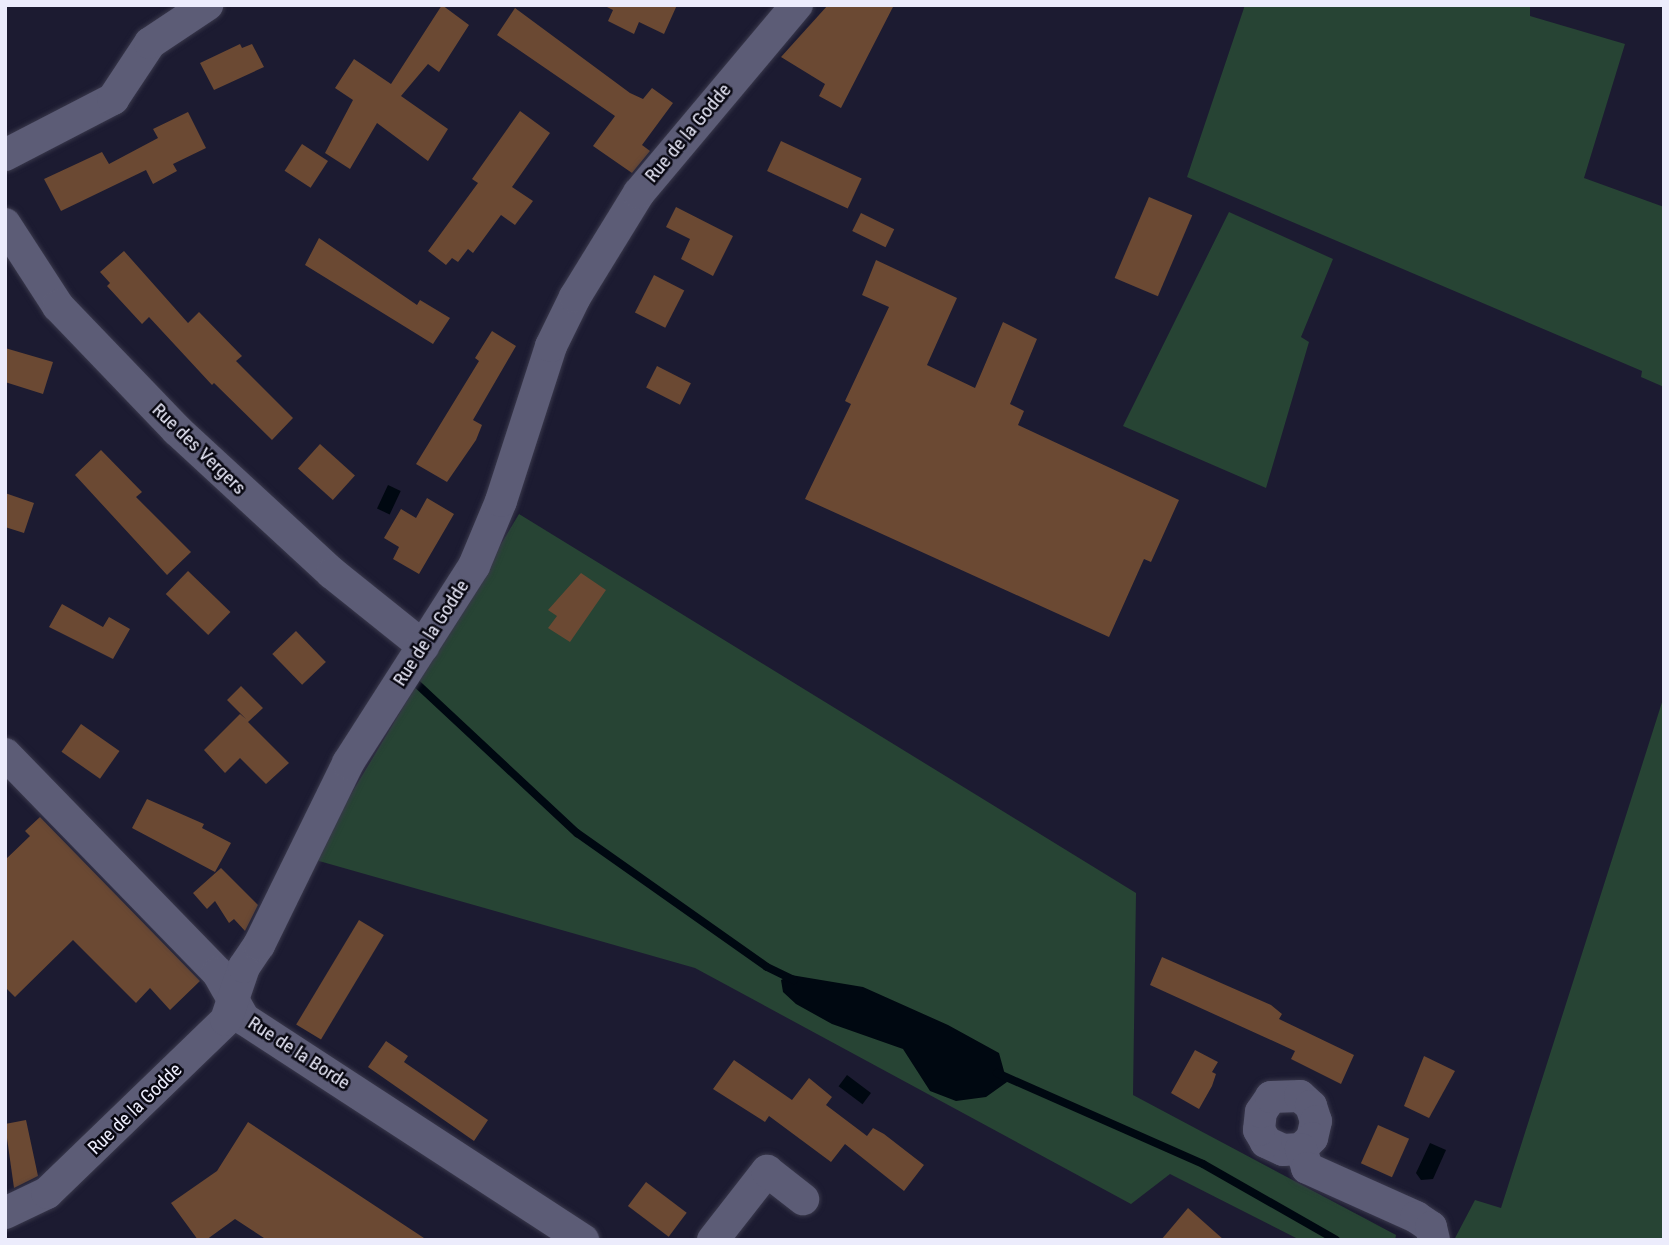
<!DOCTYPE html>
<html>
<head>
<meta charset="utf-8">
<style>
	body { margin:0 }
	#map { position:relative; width:1669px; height:1245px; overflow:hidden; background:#1c1b31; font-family:"Roboto Condensed",sans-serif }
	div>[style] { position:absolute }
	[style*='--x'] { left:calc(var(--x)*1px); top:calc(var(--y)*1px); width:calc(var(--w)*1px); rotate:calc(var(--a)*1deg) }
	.green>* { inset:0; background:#274434 }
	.water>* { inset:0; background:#000811; transform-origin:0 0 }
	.stream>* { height:8px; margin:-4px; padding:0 4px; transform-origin:4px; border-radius:4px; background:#000811 }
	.building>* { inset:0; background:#6b4933; transform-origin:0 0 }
	.roads { filter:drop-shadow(0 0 2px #39384b) drop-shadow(0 0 2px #39384b) }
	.minor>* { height:32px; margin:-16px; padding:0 16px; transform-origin:16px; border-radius:16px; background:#5c5c76 }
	span { translate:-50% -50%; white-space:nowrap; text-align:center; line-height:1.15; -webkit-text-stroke:5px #080711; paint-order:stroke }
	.street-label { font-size:19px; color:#ececfc }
	.frame { position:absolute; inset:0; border:7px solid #ececfc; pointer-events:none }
</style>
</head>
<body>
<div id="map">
	<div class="green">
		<div style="clip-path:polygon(1245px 5px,1530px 5px,1530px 16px,1625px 44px,1584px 178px,1664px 207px,1664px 387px,1641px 377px,1642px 371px,1187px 177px)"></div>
		<div style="clip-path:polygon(1229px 212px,1333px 259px,1301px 337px,1309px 342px,1266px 488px,1123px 426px)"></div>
		<div style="clip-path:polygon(519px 514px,1136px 893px,1133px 1095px,1396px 1235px,1395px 1240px,1300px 1240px,1170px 1174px,1131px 1204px,695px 968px,312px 859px)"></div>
		<div style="clip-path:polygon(1664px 696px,1664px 1240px,1454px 1240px,1475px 1200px,1501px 1208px)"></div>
	</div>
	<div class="water">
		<div style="left:388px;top:485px;width:14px;height:26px;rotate:25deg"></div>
		<div style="clip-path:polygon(791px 975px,863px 987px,948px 1025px,999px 1053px,1007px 1082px,986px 1097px,956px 1101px,930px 1091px,903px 1049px,832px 1024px,796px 1004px,783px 992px,781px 980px)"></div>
		<div style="left:847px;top:1075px;width:30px;height:14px;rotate:37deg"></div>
		<div style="clip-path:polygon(1430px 1143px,1446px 1150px,1433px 1179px,1421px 1180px,1416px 1173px)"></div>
	</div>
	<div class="stream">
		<div style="--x:417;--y:684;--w:219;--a:43"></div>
		<div style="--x:577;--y:833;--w:232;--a:35.2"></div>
		<div style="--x:767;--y:967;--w:30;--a:26"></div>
		<div style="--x:997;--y:1073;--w:225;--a:23.8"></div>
		<div style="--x:1203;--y:1164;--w:153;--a:29.7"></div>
	</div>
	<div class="building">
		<div style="clip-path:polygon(442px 5px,469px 25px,439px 72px,428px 64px,401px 96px,448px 129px,428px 161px,377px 123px,350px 169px,325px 153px,353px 100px,335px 88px,354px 59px,391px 84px)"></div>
		<div style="clip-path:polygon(603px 5px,677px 5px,664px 34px,639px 22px,634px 34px,608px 21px,613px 10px)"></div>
		<div style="clip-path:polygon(828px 5px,894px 5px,841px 108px,819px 96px,825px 84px,781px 57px)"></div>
		<div style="clip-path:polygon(515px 8px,630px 93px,643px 99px,652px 88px,673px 103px,642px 145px,650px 151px,632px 173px,593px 146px,615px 116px,497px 35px)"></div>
		<div style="clip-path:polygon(240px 44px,242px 48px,252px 44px,264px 67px,214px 90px,200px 63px)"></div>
		<div style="clip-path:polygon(520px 111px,550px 133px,512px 187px,533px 201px,515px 225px,501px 215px,473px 253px,468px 249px,458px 262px,452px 258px,446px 265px,428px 251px,478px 183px,472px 179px)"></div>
		<div style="clip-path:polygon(188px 112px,206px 148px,173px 164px,177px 171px,153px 184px,146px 170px,61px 211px,44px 179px,102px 152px,109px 164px,158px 138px,153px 129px)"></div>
		<div style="left:781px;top:141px;width:89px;height:33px;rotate:25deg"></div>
		<div style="left:302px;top:144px;width:31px;height:32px;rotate:33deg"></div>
		<div style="left:1149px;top:197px;width:47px;height:88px;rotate:23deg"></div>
		<div style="clip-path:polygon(676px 207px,733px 236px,713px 276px,681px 259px,690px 239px,666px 227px)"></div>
		<div style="left:861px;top:213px;width:37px;height:20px;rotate:26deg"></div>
		<div style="clip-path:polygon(319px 238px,417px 305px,420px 300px,450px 318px,433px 344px,305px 265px)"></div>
		<div style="clip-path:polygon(124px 251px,188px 323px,199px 312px,242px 356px,236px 361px,293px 418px,272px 440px,214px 383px,212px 385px,149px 317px,142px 324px,107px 286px,110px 283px,100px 272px)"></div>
		<div style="clip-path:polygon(876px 260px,957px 298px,927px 365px,975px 388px,1003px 322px,1037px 339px,1010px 404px,1024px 411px,1018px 425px,1179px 500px,1151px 562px,1144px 559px,1109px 637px,805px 499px,851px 404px,845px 401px,889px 307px,862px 295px)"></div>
		<div style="left:654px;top:275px;width:34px;height:42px;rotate:27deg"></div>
		<div style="clip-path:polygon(492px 331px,516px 346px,473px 420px,482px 425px,476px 440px,447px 482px,416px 464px,479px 361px,475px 358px)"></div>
		<div style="clip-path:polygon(5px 348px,53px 362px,43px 394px,5px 382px)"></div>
		<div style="left:657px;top:366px;width:38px;height:24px;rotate:27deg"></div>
		<div style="left:320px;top:444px;width:47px;height:33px;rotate:42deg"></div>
		<div style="clip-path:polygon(101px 450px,142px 492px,136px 497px,191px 552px,167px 575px,75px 475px)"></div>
		<div style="clip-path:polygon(5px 493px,34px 503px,24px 533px,5px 527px)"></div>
		<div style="clip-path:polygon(427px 498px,454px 514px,419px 574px,393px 559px,399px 547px,384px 538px,401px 509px,416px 518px)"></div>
		<div style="left:188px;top:571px;width:59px;height:32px;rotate:44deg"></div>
		<div style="clip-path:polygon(581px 573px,606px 590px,570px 642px,548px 628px,557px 616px,548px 610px)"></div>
		<div style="clip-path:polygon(62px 604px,103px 627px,109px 617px,130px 629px,113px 659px,49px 627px)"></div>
		<div style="left:296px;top:631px;width:43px;height:33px;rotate:46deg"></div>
		<div style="clip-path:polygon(241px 686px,263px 708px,248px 722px,289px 763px,266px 784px,240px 758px,225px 773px,204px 750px,240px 714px,246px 719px,227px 700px)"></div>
		<div style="left:81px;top:724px;width:47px;height:34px;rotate:35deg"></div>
		<div style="clip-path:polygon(147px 799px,204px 824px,202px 828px,231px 843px,215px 872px,132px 828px)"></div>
		<div style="clip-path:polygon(40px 817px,200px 981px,170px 1010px,150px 988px,136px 1003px,73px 940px,15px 997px,5px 987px,5px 860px,30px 836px,25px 831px)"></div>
		<div style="clip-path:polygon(221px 868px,258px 905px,245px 931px,234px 919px,229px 923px,215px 901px,207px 909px,193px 893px)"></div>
		<div style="left:359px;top:920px;width:29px;height:122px;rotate:31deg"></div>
		<div style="clip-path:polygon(1162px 957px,1271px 1005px,1282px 1014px,1279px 1019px,1354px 1055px,1341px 1084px,1291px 1059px,1295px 1051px,1150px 985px)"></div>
		<div style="clip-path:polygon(386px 1041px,408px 1056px,404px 1062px,488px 1120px,474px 1141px,368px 1067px)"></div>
		<div style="clip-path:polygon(1195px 1050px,1218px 1062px,1212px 1072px,1216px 1074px,1212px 1086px,1199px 1109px,1171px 1093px)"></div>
		<div style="clip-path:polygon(1424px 1056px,1455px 1071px,1429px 1118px,1404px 1106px)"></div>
		<div style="clip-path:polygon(734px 1060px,792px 1100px,809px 1078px,832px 1097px,826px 1105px,867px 1136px,873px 1128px,884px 1134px,924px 1165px,904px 1191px,845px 1144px,831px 1162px,769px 1116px,765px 1122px,713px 1089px)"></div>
		<div style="clip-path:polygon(26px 1120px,38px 1176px,14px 1188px,5px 1124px)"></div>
		<div style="clip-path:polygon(248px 1122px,427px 1240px,267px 1240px,235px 1219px,206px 1240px,198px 1240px,171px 1203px,217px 1171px)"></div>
		<div style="left:1378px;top:1125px;width:34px;height:42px;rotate:24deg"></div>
		<div style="left:646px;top:1182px;width:51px;height:30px;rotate:37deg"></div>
		<div style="clip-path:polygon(1188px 1208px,1224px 1240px,1161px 1240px)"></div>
	</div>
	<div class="roads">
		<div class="minor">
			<div style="--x:5;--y:155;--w:122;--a:-27.4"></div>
			<div style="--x:113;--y:99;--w:67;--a:-56.5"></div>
			<div style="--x:150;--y:43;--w:69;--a:-33.7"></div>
			<div style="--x:5;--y:224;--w:98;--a:57.1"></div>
			<div style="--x:58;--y:306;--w:172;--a:46.2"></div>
			<div style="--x:177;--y:430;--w:211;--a:42.7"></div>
			<div style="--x:332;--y:573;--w:117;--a:38.7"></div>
			<div style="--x:5;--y:754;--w:305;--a:45.8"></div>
			<div style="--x:218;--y:973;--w:53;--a:60.5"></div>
			<div style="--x:244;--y:1019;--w:405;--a:33.1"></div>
			<div style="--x:1301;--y:1149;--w:18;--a:177"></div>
			<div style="--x:1283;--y:1150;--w:19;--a:-155"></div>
			<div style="--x:1266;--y:1142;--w:14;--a:-120"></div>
			<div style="--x:1259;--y:1130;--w:18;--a:-84"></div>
			<div style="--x:1261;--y:1112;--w:18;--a:-56"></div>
			<div style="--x:1271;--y:1097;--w:29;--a:-2"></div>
			<div style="--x:1300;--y:1096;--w:15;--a:42"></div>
			<div style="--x:1311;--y:1106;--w:16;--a:72"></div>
			<div style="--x:1316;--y:1121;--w:17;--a:103"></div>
			<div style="--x:1312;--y:1138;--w:16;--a:135"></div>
			<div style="--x:1301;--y:1149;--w:20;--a:72"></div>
			<div style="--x:1307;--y:1168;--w:120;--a:24.2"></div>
			<div style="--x:1416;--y:1217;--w:18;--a:34"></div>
			<div style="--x:1431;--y:1227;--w:13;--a:77"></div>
			<div style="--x:5;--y:1213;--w:47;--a:-25.5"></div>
			<div style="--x:47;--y:1193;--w:249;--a:-44"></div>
			<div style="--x:226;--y:1020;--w:56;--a:-71.2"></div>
			<div style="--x:244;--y:967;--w:27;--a:-56"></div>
			<div style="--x:259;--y:945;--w:203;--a:-63.9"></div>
			<div style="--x:348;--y:763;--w:234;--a:-57.4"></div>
			<div style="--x:474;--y:566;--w:70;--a:-67.4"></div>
			<div style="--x:501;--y:501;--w:163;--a:-72.1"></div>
			<div style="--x:551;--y:346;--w:55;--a:-63.9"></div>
			<div style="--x:575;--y:297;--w:122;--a:-58.4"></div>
			<div style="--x:639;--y:193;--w:246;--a:-50"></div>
			<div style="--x:713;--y:1240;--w:88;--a:-52"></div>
			<div style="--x:767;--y:1171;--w:46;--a:37.9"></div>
		</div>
	</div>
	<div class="street-label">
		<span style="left:688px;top:133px;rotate:-50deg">Rue de la Godde</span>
		<span style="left:199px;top:449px;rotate:44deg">Rue des Vergers</span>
		<span style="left:431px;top:633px;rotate:-57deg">Rue de la Godde</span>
		<span style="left:299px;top:1053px;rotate:33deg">Rue de la Borde</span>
		<span style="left:135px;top:1109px;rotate:-44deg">Rue de la Godde</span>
	</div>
	<div class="frame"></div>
</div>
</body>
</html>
